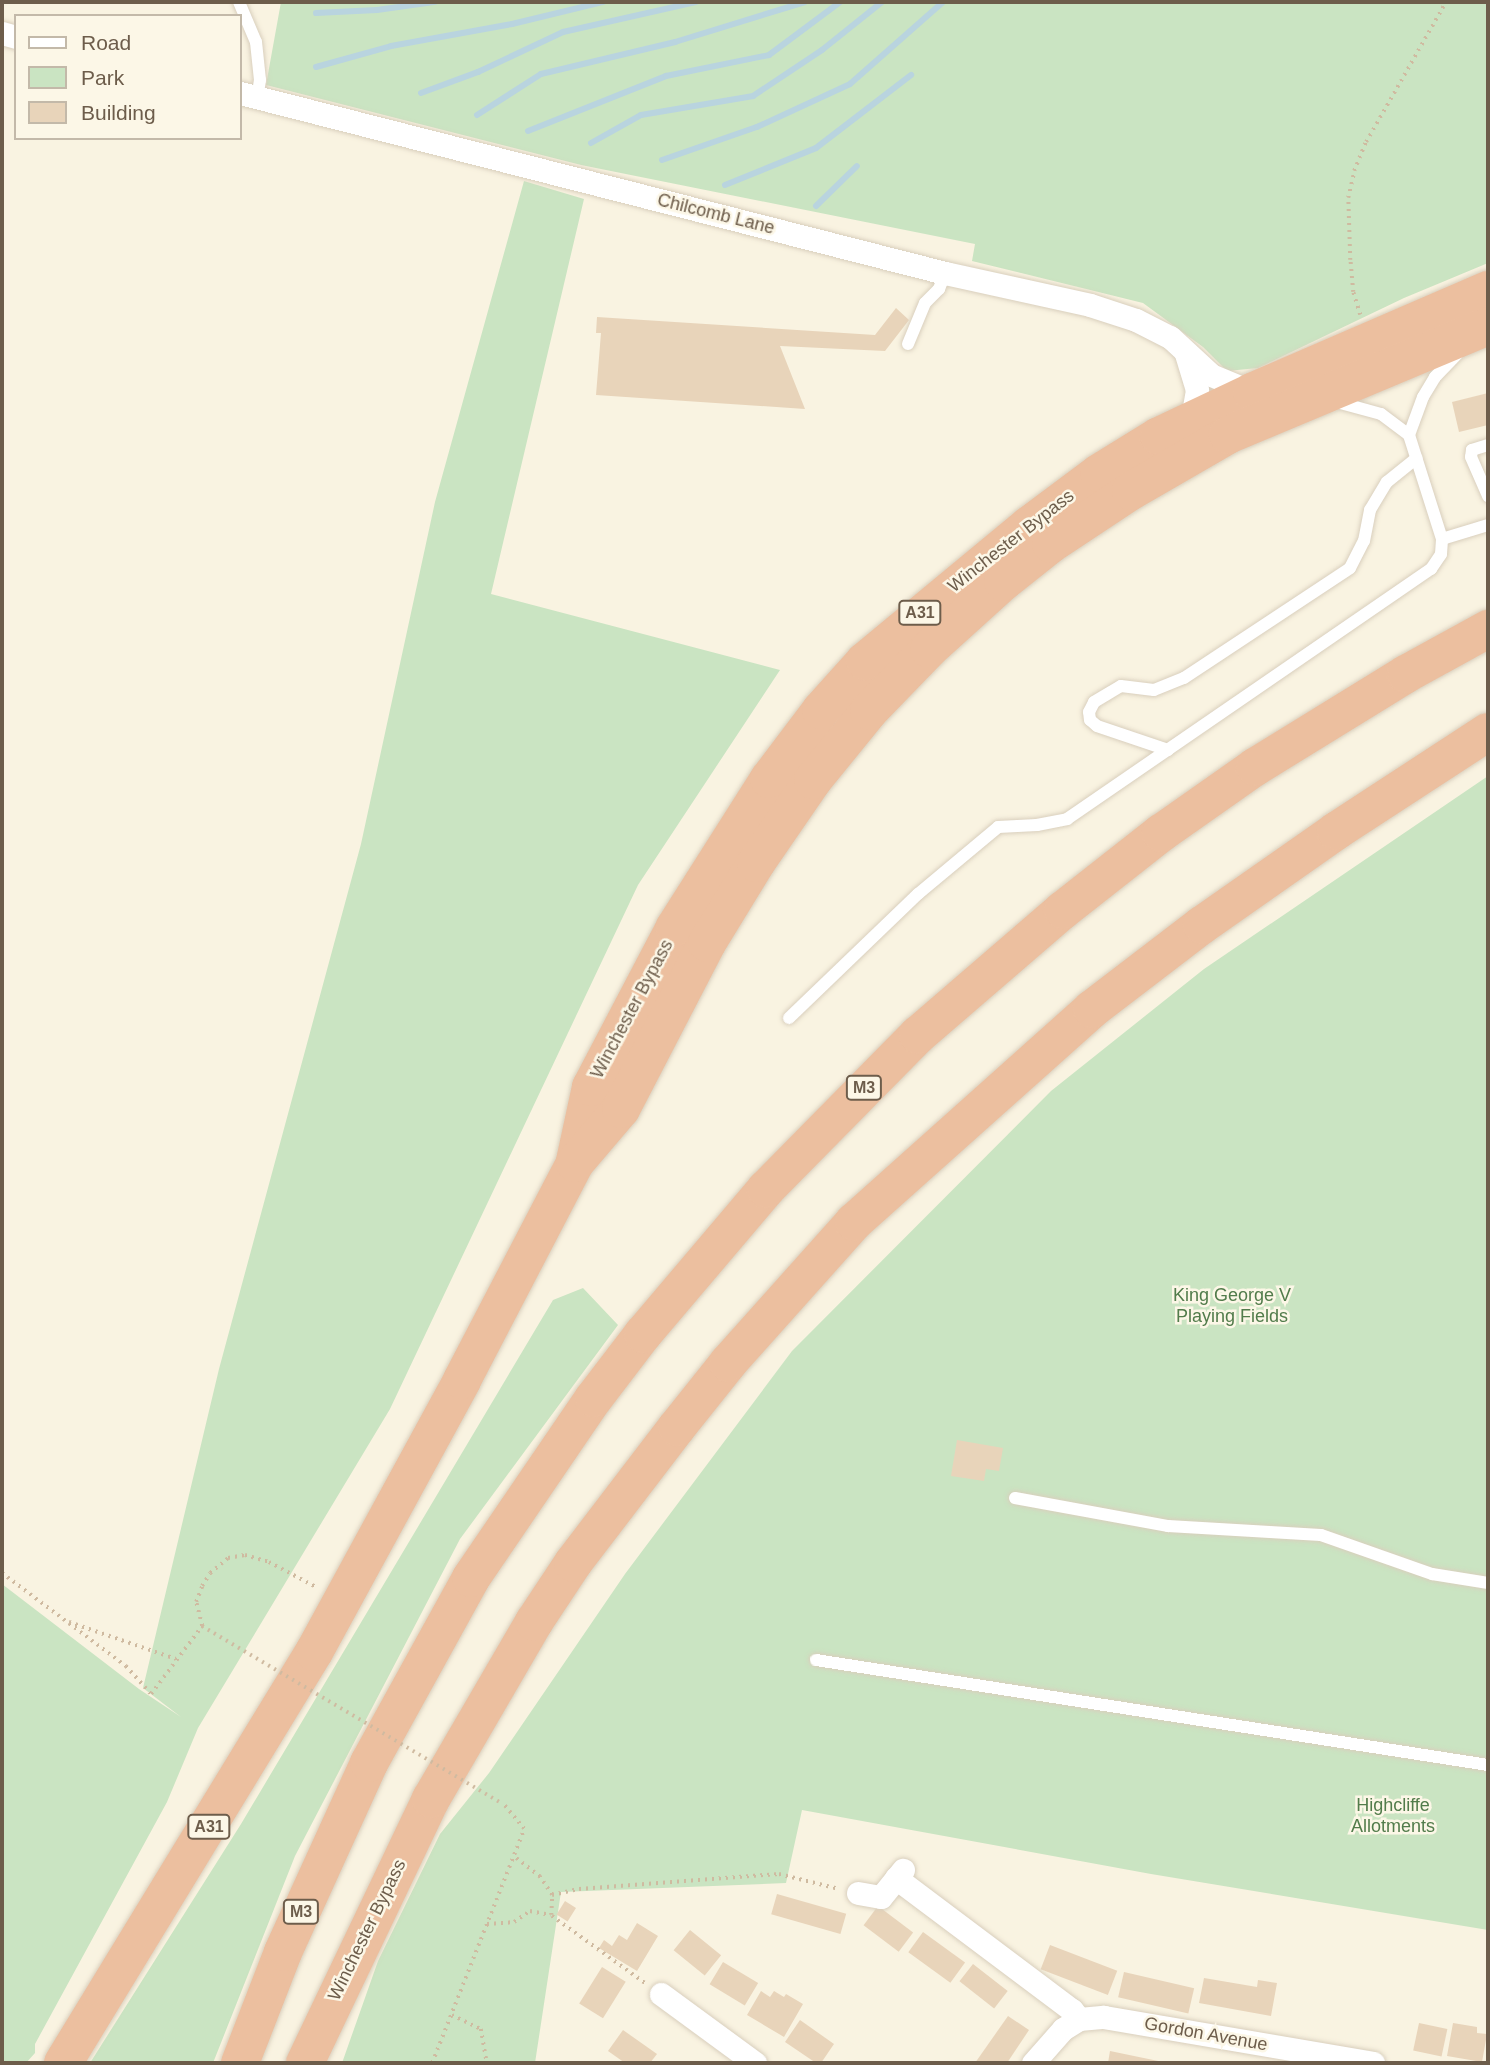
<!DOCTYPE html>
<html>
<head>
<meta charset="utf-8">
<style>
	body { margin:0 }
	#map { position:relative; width:1490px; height:2065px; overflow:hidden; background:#f9f3e1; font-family:Arial,sans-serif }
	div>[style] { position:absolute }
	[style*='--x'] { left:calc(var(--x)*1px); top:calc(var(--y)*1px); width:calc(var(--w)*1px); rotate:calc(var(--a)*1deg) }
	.green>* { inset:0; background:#cae4c2 }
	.stream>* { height:6px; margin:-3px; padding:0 3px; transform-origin:3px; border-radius:3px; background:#b9d4df }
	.building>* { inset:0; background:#e8d4ba; transform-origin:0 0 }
	.path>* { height:3.5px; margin-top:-1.75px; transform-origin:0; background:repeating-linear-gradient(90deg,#cfbaa0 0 2px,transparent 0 7px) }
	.roads { filter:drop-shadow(0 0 2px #d9cfbd) drop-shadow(0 0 2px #d9cfbd) }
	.lane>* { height:12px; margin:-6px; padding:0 6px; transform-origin:6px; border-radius:6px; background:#fff }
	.street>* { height:23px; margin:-11.5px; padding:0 11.5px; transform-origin:11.5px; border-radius:11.5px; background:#fff }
	.highway>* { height:38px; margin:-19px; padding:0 19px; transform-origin:19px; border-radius:19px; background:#ecbf9f }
	.path-bridge>* { height:3.5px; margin-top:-1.75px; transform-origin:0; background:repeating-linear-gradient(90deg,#cfbaa0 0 2px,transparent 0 7px) }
	span { translate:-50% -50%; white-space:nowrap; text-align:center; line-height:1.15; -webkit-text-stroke:5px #fcf7e7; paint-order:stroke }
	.shield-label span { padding:2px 5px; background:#fcf7e7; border:2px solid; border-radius:5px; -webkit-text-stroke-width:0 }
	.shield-label { font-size:16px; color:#6d5d4b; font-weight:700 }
	.street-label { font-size:18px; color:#6d5d4b }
	.park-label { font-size:18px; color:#527c4b }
	.frame { position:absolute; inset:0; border:4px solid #6d5d4b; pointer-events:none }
	.legend { position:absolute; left:14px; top:14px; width:228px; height:126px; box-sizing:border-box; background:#fcf7e7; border:2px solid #c3b9a9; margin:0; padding:9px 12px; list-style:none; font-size:21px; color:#6d5d4b }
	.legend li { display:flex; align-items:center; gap:14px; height:35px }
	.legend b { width:35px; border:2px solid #c3b9a9 }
</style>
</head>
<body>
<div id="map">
	<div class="green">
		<div style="clip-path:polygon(281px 2px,1488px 2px,1488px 263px,1404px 298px,1258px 368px,1227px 371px,1203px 347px,1143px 303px,972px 261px,975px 244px,581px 165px,266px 85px)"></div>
		<div style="clip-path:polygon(524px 181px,584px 199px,491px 594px,780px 670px,638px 885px,390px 1409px,198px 1728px,167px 1802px,35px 2044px,35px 2053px,26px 2063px,2px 2063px,2px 1584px,139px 1689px,181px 1717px,143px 1688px,219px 1369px,361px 844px,435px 502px)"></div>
		<div style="clip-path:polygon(1488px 776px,1488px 1930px,1151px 1874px,802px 1810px,786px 1883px,561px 1892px,535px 2063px,342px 2063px,378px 1961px,440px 1834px,489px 1773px,625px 1574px,792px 1351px,1051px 1091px,1204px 969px)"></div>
		<div style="clip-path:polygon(583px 1288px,618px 1325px,460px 1539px,295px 1856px,213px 2063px,90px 2063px,241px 1824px,553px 1300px)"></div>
	</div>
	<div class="stream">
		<div style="--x:316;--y:13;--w:61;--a:-2.8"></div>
		<div style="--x:377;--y:10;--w:59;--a:-7.9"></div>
		<div style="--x:316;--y:67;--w:78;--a:-15.6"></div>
		<div style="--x:391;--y:46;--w:123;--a:-10.3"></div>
		<div style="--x:512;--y:24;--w:94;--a:-13.6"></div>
		<div style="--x:421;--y:93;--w:61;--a:-20.2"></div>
		<div style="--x:478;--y:72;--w:94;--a:-25.2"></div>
		<div style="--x:563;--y:32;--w:136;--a:-12.7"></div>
		<div style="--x:477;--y:115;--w:76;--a:-32.6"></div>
		<div style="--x:541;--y:74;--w:138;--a:-13.4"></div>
		<div style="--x:675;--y:42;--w:136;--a:-17.1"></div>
		<div style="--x:528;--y:131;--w:149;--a:-21.7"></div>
		<div style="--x:666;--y:76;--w:105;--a:-11.5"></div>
		<div style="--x:769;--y:55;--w:89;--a:-36.7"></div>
		<div style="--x:591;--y:143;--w:57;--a:-29.2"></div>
		<div style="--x:641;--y:115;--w:114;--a:-9.6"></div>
		<div style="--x:753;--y:96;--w:83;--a:-33.7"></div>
		<div style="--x:822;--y:50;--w:77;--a:-38.7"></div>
		<div style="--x:662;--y:160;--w:101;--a:-19.2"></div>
		<div style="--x:757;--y:127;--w:102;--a:-24.8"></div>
		<div style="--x:850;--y:84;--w:124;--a:-41.4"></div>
		<div style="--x:725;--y:185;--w:98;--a:-22.1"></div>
		<div style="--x:816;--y:148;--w:120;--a:-37.5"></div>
		<div style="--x:816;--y:206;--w:57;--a:-44.3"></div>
	</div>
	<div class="building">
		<div style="clip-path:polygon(896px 308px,909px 320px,885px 351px,780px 346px,805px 409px,596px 395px,601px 333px,596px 333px,597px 317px,875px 335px)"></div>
		<div style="clip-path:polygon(1488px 393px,1488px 425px,1459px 432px,1452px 402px)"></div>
		<div style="clip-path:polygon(957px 1440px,1003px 1448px,999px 1471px,986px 1469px,984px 1481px,951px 1476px)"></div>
		<div style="left:777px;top:1894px;width:72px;height:21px;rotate:16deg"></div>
		<div style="left:565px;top:1901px;width:13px;height:16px;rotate:32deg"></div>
		<div style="left:878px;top:1906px;width:44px;height:24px;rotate:37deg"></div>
		<div style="clip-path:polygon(637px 1923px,658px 1936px,637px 1971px,599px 1948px,604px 1940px,612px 1946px,619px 1935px,627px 1940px)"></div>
		<div style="left:690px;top:1930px;width:40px;height:26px;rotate:39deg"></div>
		<div style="left:923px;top:1932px;width:52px;height:25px;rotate:36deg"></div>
		<div style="left:1050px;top:1945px;width:72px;height:26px;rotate:21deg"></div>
		<div style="left:723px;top:1962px;width:41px;height:26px;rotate:31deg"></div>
		<div style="left:973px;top:1964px;width:44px;height:22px;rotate:38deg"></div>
		<div style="left:602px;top:1967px;width:28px;height:43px;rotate:32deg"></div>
		<div style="left:1124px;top:1972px;width:72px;height:26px;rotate:13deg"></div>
		<div style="clip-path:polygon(1204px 1978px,1257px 1987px,1258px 1980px,1277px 1983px,1271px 2016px,1199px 2003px)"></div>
		<div style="clip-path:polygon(761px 1991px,770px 1997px,774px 1991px,784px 1997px,786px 1994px,803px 2004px,784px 2037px,747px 2015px)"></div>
		<div style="clip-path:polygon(1008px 2016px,1029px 2030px,1007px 2063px,975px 2063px)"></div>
		<div style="clip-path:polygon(800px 2020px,834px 2044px,821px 2063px,816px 2063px,785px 2042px)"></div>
		<div style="left:1419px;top:2023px;width:29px;height:28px;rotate:12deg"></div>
		<div style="clip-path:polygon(1453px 2023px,1477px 2027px,1477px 2033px,1487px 2034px,1482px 2062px,1447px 2056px)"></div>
		<div style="clip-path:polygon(623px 2030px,657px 2054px,650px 2063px,625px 2063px,608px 2051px)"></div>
		<div style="clip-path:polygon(1110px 2051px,1163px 2062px,1163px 2063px,1108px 2063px)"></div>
	</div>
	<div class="path">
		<div style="--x:1360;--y:315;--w:24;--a:-107"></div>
		<div style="--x:1353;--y:292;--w:32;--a:-95"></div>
		<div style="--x:1350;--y:260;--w:62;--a:-91.8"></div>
		<div style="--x:1348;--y:198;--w:28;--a:-77"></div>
		<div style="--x:1354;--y:171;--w:31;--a:-68"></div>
		<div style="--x:1366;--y:142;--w:161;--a:-60.3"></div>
		<div style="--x:2;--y:1573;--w:155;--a:36.9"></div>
		<div style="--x:126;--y:1666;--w:38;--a:48"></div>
		<div style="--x:151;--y:1694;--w:85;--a:-53.1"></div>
		<div style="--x:202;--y:1626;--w:25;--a:-104"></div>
		<div style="--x:196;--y:1602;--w:17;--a:-69"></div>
		<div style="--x:202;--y:1586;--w:15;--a:-58"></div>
		<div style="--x:210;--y:1573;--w:23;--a:-40"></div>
		<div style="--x:228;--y:1558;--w:17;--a:-10"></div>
		<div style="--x:245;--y:1555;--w:25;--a:16"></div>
		<div style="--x:269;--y:1562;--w:55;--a:28"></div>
		<div style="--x:69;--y:1622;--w:113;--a:19.1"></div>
		<div style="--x:552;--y:1895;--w:28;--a:-13"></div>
		<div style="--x:579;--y:1889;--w:201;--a:-4.3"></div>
		<div style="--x:779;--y:1874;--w:62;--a:14"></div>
		<div style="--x:552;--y:1916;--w:115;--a:35.8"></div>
		<div style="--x:487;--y:1924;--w:27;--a:-4"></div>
		<div style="--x:514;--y:1922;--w:19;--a:-35"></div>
		<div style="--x:530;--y:1911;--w:21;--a:11"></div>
		<div style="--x:551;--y:1915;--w:20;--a:-87"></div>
		<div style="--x:552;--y:1895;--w:22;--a:-124"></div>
		<div style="--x:540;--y:1877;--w:33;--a:-142"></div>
		<div style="--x:452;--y:2015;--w:32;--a:26"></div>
		<div style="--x:481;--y:2029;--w:35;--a:80"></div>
		<div style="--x:432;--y:2063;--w:251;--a:-68.5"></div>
		<div style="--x:524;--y:1829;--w:33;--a:-130"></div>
	</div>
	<div class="roads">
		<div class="lane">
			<div style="--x:239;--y:2;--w:43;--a:67"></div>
			<div style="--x:256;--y:42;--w:38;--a:84"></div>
			<div style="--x:260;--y:80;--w:18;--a:99"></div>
			<div style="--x:908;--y:344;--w:44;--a:-67.5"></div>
			<div style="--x:925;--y:303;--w:20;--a:-45"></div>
			<div style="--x:939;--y:289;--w:17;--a:-69"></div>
			<div style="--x:1409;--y:435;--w:40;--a:-69.8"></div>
			<div style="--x:1423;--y:397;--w:23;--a:-59"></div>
			<div style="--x:1435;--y:377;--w:36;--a:-46"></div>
			<div style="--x:1488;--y:445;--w:17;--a:163"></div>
			<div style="--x:1472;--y:450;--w:7;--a:98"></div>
			<div style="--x:1471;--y:457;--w:43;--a:66.4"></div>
			<div style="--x:1442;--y:539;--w:48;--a:-16.9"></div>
			<div style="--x:1168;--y:750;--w:75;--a:-161.3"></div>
			<div style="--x:1097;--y:726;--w:9;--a:-139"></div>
			<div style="--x:1090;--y:720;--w:8;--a:-97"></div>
			<div style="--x:1089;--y:712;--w:11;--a:-63"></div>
			<div style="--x:1094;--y:702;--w:31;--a:-31"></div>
			<div style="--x:1121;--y:686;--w:33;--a:7"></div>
			<div style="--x:1154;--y:690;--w:32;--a:-22"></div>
			<div style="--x:1184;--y:678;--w:199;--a:-33.5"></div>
			<div style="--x:1350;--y:568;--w:30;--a:-63"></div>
			<div style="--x:1364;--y:541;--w:32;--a:-79"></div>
			<div style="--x:1370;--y:510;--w:33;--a:-59"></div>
			<div style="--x:1387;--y:482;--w:38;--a:-39"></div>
			<div style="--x:789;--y:1018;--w:179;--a:-43.9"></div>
			<div style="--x:918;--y:894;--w:104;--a:-39.9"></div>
			<div style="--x:998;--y:827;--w:39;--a:-3"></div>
			<div style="--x:1037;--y:825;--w:31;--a:-11"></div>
			<div style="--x:1067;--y:819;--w:442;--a:-34.5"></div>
			<div style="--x:1431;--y:569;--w:18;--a:-56"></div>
			<div style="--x:1441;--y:554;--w:15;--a:-86"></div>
			<div style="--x:1442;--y:539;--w:109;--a:-107.6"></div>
			<div style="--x:1409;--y:435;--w:35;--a:-143"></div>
			<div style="--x:1381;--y:414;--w:46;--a:-164.7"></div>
			<div style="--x:1015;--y:1498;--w:156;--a:10.4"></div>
			<div style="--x:1168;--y:1526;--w:153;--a:3.4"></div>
			<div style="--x:1321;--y:1535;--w:118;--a:19.4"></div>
			<div style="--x:1432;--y:1574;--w:57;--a:9.1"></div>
			<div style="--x:816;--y:1660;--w:680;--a:8.88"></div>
		</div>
		<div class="street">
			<div style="--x:2;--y:33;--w:15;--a:16"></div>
			<div style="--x:240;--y:93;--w:728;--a:14.32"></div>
			<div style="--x:945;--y:273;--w:148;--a:12.4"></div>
			<div style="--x:1090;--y:305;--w:48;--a:18.1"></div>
			<div style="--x:1136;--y:320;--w:38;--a:27"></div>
			<div style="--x:1170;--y:337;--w:56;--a:42.8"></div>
			<div style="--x:1211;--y:375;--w:44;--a:22.5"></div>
			<div style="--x:1186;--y:354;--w:38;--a:73"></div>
			<div style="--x:1197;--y:390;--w:29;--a:100"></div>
			<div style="--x:896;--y:1878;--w:220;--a:36.9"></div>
			<div style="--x:1072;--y:2010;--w:11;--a:52"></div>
			<div style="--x:858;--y:1893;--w:23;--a:10"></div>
			<div style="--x:881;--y:1897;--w:35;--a:-51"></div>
			<div style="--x:661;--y:1994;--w:117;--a:36.3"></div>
			<div style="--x:1033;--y:2063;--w:45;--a:-48.6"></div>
			<div style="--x:1063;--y:2029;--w:19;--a:-32"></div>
			<div style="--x:1079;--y:2019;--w:25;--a:-5"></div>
			<div style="--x:1104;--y:2017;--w:273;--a:9.7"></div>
		</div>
		<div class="highway">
			<div style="--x:575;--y:1161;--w:76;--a:-77.8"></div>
			<div style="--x:591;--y:1087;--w:181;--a:-62.3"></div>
			<div style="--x:675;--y:927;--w:175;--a:-57.6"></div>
			<div style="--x:769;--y:779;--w:86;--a:-53"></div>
			<div style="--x:821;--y:710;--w:66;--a:-48.1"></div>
			<div style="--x:865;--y:661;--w:212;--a:-39.6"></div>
			<div style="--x:1028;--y:526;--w:89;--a:-36.7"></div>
			<div style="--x:1099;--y:473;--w:70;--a:-31.7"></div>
			<div style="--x:1159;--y:436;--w:103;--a:-25.3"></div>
			<div style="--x:1252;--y:392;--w:257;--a:-23.4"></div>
			<div style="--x:63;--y:2063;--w:482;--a:-58.6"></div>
			<div style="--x:314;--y:1652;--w:310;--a:-61.4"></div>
			<div style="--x:462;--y:1380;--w:245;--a:-62.5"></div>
			<div style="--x:575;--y:1163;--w:71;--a:-49.6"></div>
			<div style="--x:621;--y:1109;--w:187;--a:-62.6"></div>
			<div style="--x:707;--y:943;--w:94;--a:-58.5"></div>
			<div style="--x:756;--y:863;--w:101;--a:-55.5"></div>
			<div style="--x:813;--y:780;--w:89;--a:-50.9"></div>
			<div style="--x:869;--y:711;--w:86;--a:-45.9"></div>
			<div style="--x:929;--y:649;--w:100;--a:-42.2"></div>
			<div style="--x:1003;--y:582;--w:61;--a:-38.4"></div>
			<div style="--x:1051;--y:544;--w:96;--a:-33.5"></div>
			<div style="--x:1131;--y:491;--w:112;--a:-30"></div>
			<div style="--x:1228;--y:435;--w:282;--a:-22.7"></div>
			<div style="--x:240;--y:2063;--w:119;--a:-68.8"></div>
			<div style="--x:283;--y:1952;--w:208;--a:-65.5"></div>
			<div style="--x:369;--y:1763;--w:211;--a:-61.1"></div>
			<div style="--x:471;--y:1578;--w:218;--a:-55.7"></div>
			<div style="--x:594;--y:1398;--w:81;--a:-52.6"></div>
			<div style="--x:643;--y:1334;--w:190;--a:-49.7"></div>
			<div style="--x:766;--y:1189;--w:216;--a:-45.4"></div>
			<div style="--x:918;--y:1035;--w:191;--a:-40.8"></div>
			<div style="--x:1063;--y:910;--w:125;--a:-38.2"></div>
			<div style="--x:1161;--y:833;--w:115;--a:-35.1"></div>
			<div style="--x:1255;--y:767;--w:177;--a:-31.6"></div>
			<div style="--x:1406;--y:674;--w:94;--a:-28.8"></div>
			<div style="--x:305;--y:2063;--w:293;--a:-64.5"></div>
			<div style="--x:431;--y:1799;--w:205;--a:-59.8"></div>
			<div style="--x:534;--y:1622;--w:71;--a:-56.5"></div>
			<div style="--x:573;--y:1563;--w:171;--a:-52.6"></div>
			<div style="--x:677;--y:1427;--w:82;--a:-51.4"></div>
			<div style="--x:728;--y:1363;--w:189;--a:-48.2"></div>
			<div style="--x:854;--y:1222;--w:319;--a:-41.8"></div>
			<div style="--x:1092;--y:1009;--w:138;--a:-37.4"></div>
			<div style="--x:1202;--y:925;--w:164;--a:-35"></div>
			<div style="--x:1336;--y:831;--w:181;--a:-33.1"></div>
		</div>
	</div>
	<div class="path-bridge">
		<div style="--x:202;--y:1626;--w:350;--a:30.6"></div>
	</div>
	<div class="shield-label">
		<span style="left:920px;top:613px">A31</span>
		<span style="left:864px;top:1088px">M3</span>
		<span style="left:209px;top:1827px">A31</span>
		<span style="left:301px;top:1912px">M3</span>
	</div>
	<div class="street-label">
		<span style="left:716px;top:214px;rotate:14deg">Chilcomb Lane</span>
		<span style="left:1011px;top:541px;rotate:-38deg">Winchester Bypass</span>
		<span style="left:632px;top:1009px;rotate:-62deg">Winchester Bypass</span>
		<span style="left:367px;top:1930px;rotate:-64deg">Winchester Bypass</span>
		<span style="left:1206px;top:2034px;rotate:10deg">Gordon Avenue</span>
	</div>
	<div class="park-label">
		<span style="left:1232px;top:1306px">King George V<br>Playing Fields</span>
		<span style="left:1393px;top:1816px">Highcliffe<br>Allotments</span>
	</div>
	<div class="frame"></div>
	<ul class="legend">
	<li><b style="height:9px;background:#fff"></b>Road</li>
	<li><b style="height:19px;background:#cae4c2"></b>Park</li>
	<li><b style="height:19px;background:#e8d4ba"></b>Building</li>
	</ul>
</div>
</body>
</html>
